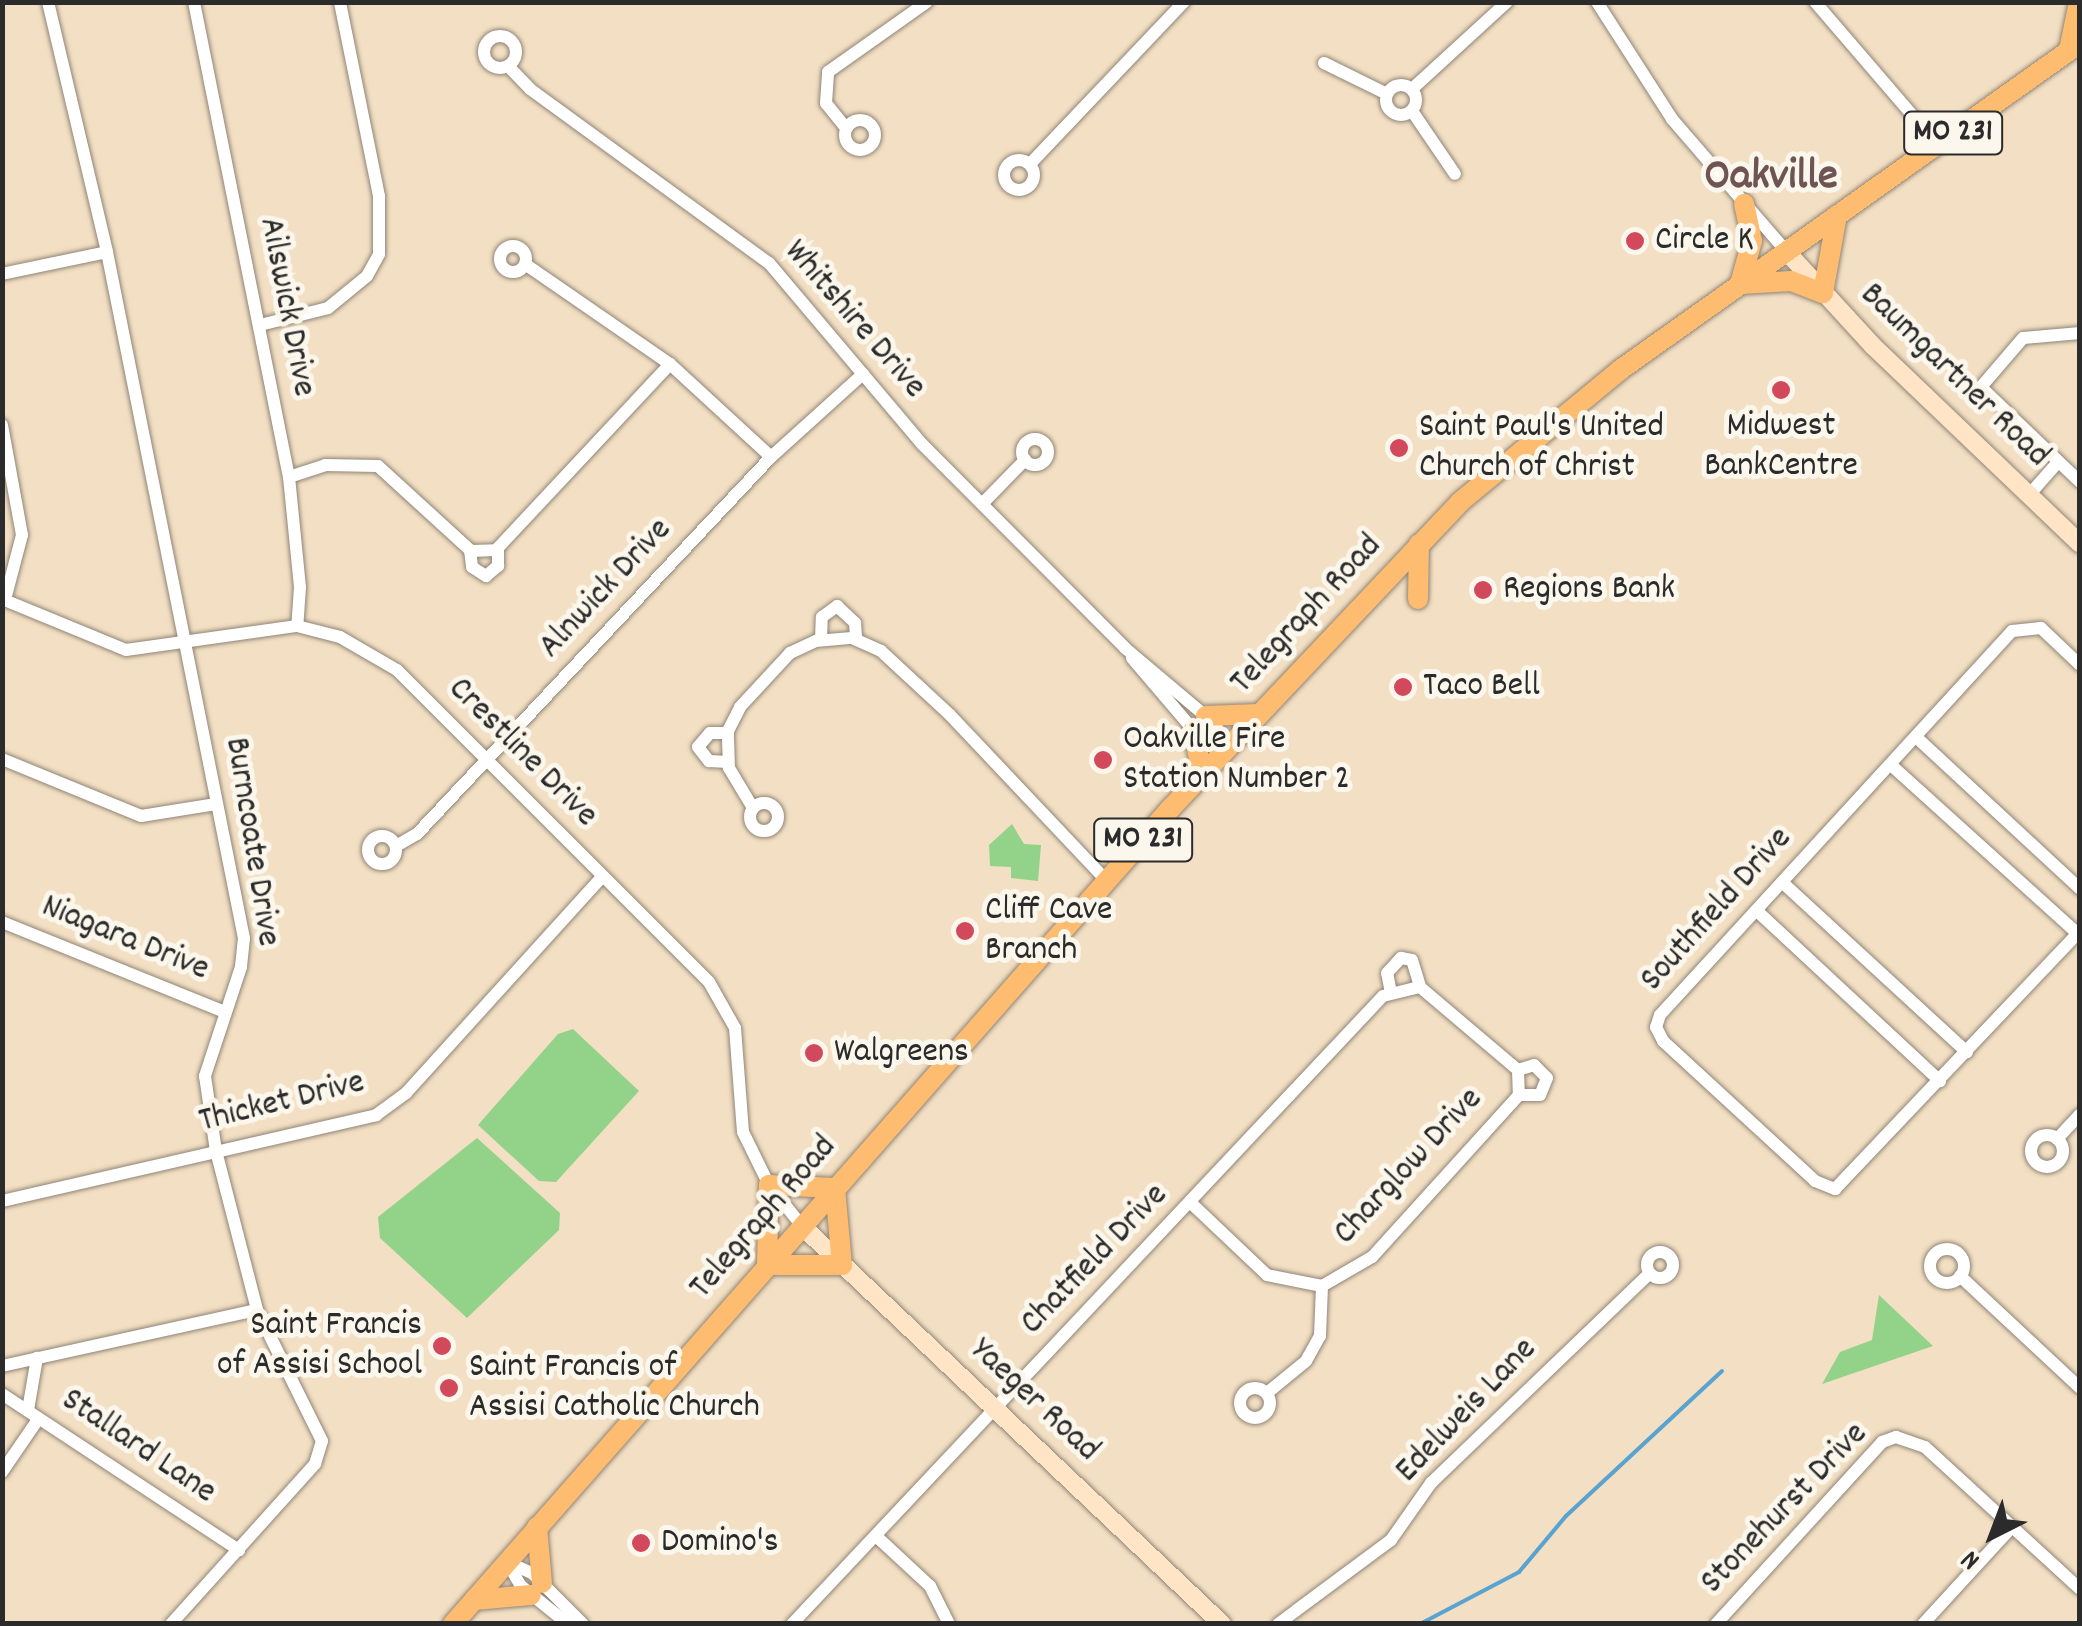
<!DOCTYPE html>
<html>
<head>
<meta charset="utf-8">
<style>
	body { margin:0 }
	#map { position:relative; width:2082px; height:1626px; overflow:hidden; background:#f3dfc3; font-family:Dekko,sans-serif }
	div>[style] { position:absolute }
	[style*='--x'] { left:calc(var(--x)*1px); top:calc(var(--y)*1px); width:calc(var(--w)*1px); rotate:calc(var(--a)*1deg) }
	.green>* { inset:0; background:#93d389 }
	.stream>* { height:4px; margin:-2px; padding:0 2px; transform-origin:2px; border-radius:2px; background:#59a3d1 }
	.roads { filter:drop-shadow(0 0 2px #8f8577) drop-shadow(0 0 2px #8f8577) }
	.street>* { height:12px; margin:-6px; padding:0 6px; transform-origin:6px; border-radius:6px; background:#fff }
	.street>.ring { margin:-6px; padding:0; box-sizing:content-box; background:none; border:12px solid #fff; border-radius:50% }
	.secondary>* { height:18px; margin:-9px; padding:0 9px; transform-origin:9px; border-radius:9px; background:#ffe4c6 }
	.primary>* { height:20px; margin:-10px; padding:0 10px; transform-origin:10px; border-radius:10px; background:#febc70 }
	.dots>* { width:28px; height:28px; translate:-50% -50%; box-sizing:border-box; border:5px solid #fbf7ec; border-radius:50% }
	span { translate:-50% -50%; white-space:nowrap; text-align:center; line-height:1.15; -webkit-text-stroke:10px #fbf7ec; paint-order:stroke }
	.shield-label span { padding:2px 8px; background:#fbf7ec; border:2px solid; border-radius:8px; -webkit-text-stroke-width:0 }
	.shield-label { font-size:32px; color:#2b2b2b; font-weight:700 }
	.poi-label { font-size:35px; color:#2b2b2b }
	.left { translate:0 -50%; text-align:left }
	.right { translate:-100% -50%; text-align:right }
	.street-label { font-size:35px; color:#2b2b2b }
	.district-label { font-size:45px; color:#6e5453; font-weight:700 }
	.frame { position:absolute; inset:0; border:5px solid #2b2b2b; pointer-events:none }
	.north { position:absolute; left:1942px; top:1486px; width:100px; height:100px; -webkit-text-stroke:8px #fbf7ec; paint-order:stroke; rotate:222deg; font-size:28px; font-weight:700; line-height:40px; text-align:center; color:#2b2b2b }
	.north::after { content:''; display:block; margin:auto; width:35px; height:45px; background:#2b2b2b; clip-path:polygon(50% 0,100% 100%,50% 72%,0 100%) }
</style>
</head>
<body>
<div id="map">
	<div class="green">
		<div style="clip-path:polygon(1012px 824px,1024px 844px,1041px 845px,1038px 881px,1011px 878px,1011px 867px,990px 866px,989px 845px)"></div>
		<div style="clip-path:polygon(573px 1029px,639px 1091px,556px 1182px,539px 1181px,478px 1125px,558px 1034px)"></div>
		<div style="clip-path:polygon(477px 1138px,560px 1213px,559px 1230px,467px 1318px,380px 1238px,378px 1217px)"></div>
		<div style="clip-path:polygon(1879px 1295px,1933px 1346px,1822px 1384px,1840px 1352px,1872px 1340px)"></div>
	</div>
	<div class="stream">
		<div style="--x:1420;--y:1624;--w:112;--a:-27.7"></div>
		<div style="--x:1519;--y:1572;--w:73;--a:-50"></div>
		<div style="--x:1566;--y:1516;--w:213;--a:-42.9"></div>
	</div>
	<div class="roads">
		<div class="street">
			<div style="--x:48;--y:2;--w:257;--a:76.7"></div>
			<div style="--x:107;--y:252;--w:700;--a:78.71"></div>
			<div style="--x:244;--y:938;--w:29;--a:96"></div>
			<div style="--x:241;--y:967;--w:115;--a:108.3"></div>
			<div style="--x:205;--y:1076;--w:76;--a:81.7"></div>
			<div style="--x:216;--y:1151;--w:164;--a:75.5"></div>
			<div style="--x:257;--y:1310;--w:146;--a:63.6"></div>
			<div style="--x:322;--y:1441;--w:24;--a:107"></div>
			<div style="--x:315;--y:1464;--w:215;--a:132"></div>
			<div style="--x:194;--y:2;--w:484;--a:78.7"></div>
			<div style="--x:289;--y:477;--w:111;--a:84.3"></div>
			<div style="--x:300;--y:587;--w:39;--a:94"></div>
			<div style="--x:1597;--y:2;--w:139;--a:57.3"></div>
			<div style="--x:1672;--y:119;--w:174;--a:49.2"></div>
			<div style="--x:1815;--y:2;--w:187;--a:49.3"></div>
			<div class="ring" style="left:484px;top:36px;width:20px;height:20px"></div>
			<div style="--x:1324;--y:63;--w:70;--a:26.2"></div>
			<div style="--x:508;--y:66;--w:32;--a:46"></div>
			<div style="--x:530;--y:89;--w:296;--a:36.1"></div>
			<div style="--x:769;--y:263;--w:237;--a:49.8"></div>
			<div style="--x:922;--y:444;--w:288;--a:45.1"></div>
			<div style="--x:1125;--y:648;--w:118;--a:40.2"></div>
			<div style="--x:1215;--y:724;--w:26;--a:65"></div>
			<div class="ring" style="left:1386px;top:85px;width:18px;height:18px"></div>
			<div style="--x:1412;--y:89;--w:129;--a:-42.5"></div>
			<div style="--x:1412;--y:111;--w:76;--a:55.7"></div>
			<div class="ring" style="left:845px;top:120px;width:18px;height:18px"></div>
			<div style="--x:846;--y:128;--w:32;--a:-129"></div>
			<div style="--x:826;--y:103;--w:31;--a:-86"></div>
			<div style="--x:828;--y:72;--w:121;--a:-35.3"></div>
			<div class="ring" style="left:1004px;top:160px;width:18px;height:18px"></div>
			<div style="--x:1030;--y:164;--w:224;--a:-46.5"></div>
			<div class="ring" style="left:500px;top:246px;width:14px;height:14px"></div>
			<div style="--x:525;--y:264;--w:176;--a:34.6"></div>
			<div style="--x:670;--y:364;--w:137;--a:42.6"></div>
			<div style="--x:2;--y:274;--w:107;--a:-11.8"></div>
			<div style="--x:260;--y:325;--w:70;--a:-14"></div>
			<div style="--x:328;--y:308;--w:50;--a:-39.4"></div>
			<div style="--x:367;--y:276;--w:25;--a:-61"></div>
			<div style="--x:379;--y:254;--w:58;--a:-90"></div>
			<div style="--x:379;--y:196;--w:198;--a:-101.4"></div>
			<div style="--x:2080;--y:333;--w:57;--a:175"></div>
			<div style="--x:2023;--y:338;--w:65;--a:130.6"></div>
			<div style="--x:1981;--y:387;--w:137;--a:43.8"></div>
			<div style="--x:2;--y:425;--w:112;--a:79.7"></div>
			<div style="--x:22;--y:535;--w:67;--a:104.7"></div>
			<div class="ring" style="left:1022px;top:439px;width:14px;height:14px"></div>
			<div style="--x:289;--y:477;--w:38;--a:-18"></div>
			<div style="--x:325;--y:465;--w:53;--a:1.1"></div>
			<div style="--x:378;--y:466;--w:126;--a:42.4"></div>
			<div style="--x:471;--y:551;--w:25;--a:-2"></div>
			<div style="--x:496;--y:550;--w:255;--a:-46.9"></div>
			<div style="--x:2029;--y:495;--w:44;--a:-48.7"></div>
			<div style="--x:982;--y:504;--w:62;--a:-45.7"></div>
			<div style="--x:470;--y:550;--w:17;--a:83"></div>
			<div style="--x:472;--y:567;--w:17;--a:33"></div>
			<div style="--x:486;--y:576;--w:16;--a:-40"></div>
			<div style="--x:498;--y:566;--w:18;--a:-90"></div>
			<div style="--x:2;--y:599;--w:134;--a:22.4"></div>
			<div style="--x:126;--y:650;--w:173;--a:-8"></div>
			<div style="--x:297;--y:626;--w:44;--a:14.3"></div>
			<div style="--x:340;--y:637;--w:66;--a:30.1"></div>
			<div style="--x:397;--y:670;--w:441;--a:45"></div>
			<div style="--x:709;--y:982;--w:53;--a:60.5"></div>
			<div style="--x:735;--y:1028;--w:104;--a:85.6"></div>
			<div style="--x:743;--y:1132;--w:59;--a:63.9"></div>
			<div style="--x:769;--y:1185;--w:53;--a:51.2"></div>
			<div style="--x:821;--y:640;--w:23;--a:-88"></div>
			<div style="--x:822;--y:617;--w:19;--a:-36"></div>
			<div style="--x:837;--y:606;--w:25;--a:43"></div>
			<div style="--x:855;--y:623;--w:16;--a:86"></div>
			<div style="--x:1132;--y:658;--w:105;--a:49.6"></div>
			<div style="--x:1200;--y:738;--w:28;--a:21"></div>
			<div style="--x:2080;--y:665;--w:54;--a:-136.5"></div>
			<div style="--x:2041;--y:628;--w:29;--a:174"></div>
			<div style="--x:2012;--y:631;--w:521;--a:132.51"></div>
			<div style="--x:1660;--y:1015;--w:13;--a:108"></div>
			<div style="--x:1656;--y:1027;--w:16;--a:63"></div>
			<div style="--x:1663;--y:1041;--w:207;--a:42.6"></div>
			<div style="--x:1815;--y:1181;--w:22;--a:22"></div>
			<div style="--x:1835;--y:1189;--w:356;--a:-46.5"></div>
			<div style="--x:728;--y:733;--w:18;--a:180"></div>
			<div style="--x:710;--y:733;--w:18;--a:131"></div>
			<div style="--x:698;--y:747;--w:18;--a:52"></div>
			<div style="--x:709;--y:761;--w:19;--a:3"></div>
			<div style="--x:1916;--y:737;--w:224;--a:42.8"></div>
			<div style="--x:2;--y:759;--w:150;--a:22.3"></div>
			<div style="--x:141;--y:816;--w:76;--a:-9.1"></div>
			<div style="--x:1891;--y:765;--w:251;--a:42.1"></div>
			<div class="ring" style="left:750px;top:803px;width:16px;height:16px"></div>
			<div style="--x:753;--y:808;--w:47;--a:-121"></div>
			<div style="--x:729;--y:768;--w:37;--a:-92"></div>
			<div style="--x:728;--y:731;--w:27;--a:-63"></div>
			<div style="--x:740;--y:707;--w:74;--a:-47.2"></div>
			<div style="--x:790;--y:653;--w:29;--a:-25"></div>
			<div style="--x:816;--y:641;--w:36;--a:-5"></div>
			<div style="--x:852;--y:638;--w:32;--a:24"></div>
			<div style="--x:881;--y:651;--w:94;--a:42.8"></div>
			<div style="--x:950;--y:715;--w:227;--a:46.6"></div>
			<div class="ring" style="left:368px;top:836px;width:16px;height:16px"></div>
			<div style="--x:396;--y:846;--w:24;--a:-30"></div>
			<div style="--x:417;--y:834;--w:517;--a:-46.8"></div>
			<div style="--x:771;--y:457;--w:124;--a:-42.1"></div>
			<div style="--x:1783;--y:883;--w:250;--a:42.6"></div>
			<div style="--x:1757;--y:911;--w:250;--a:42.9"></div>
			<div style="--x:2;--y:922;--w:240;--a:22"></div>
			<div style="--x:1391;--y:993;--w:20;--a:-101"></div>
			<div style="--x:1387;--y:973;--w:21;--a:-47"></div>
			<div style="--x:1401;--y:958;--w:11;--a:10"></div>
			<div style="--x:1412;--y:960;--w:28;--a:73"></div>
			<div style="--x:1518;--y:1070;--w:17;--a:-17"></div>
			<div style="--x:1534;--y:1065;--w:18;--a:45"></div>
			<div style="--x:1547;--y:1078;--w:18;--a:112"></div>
			<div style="--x:1540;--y:1095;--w:21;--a:180"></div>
			<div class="ring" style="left:2031px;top:1135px;width:20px;height:20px"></div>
			<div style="--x:2057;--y:1139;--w:34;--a:-47"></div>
			<div style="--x:2;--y:1201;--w:384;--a:-12.9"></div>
			<div style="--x:376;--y:1115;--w:37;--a:-36"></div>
			<div style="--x:406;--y:1093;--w:292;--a:-47.8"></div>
			<div class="ring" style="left:1930px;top:1249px;width:22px;height:22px"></div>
			<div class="ring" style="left:1647px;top:1252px;width:14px;height:14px"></div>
			<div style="--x:1960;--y:1276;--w:164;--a:43"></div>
			<div style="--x:2;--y:1366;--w:261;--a:-12.4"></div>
			<div class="ring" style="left:1240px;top:1388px;width:18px;height:18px"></div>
			<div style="--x:1267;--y:1393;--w:50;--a:-39.4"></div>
			<div style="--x:1306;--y:1361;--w:29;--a:-61"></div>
			<div style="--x:1320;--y:1336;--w:50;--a:-87.7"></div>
			<div style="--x:2;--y:1394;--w:284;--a:33.4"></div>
			<div style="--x:28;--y:1410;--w:53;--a:-80.2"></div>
			<div style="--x:2;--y:1472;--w:65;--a:-55.6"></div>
			<div style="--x:876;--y:1536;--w:74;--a:42.8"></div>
			<div style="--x:930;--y:1586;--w:42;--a:63.4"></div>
			<div style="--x:507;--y:1562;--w:27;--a:24"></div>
			<div style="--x:532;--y:1573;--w:72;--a:45"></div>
			<div style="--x:507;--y:1562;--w:28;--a:60"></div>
			<div style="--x:521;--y:1586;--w:60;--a:39"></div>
			<div style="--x:792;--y:1624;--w:862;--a:-46.74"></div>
			<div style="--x:1383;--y:996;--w:38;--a:-14"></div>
			<div style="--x:1420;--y:987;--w:128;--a:40.3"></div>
			<div style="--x:1518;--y:1070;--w:25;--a:88"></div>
			<div style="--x:1519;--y:1095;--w:219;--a:132.2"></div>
			<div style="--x:1372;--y:1257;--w:58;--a:149.9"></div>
			<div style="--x:1322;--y:1286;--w:56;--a:-168.7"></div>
			<div style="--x:1267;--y:1275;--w:103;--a:-136.6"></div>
			<div style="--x:1278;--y:1624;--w:141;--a:-36.6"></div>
			<div style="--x:1391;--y:1540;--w:70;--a:-54.9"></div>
			<div style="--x:1431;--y:1483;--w:303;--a:-43.8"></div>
			<div style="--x:1716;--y:1624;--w:246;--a:-47.6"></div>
			<div style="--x:1882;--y:1442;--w:15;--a:-20"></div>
			<div style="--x:1896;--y:1437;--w:31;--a:19"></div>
			<div style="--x:1925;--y:1447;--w:210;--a:42.5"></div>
			<div style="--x:1923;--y:1624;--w:132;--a:-47.5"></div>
		</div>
		<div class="secondary">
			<div style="--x:1786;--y:251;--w:129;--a:47.5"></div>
			<div style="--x:1873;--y:346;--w:286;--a:43.7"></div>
			<div style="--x:802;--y:1226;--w:579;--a:43.46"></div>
		</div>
		<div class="primary">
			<div style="--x:2069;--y:50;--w:49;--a:-78.2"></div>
			<div style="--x:1740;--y:284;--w:45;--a:-74.4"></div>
			<div style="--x:1752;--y:241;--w:38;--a:-102"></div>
			<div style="--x:1741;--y:284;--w:50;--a:-3.4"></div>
			<div style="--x:1791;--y:281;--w:34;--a:21"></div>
			<div style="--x:1823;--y:293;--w:79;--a:-79.8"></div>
			<div style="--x:1418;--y:599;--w:55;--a:-89"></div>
			<div style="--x:1206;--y:716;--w:52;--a:-2.2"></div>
			<div style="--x:1193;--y:781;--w:19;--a:-69"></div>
			<div style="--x:1200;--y:763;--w:33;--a:-102"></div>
			<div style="--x:767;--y:1265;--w:75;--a:0"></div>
			<div style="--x:842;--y:1265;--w:77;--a:-95.2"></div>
			<div style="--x:767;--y:1265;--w:80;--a:-88.6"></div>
			<div style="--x:769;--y:1185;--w:66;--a:2.6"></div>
			<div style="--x:537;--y:1527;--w:56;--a:84.9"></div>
			<div style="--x:474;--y:1600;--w:57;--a:-5"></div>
			<div style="--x:453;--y:1624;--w:1086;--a:-48.66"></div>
			<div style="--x:1170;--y:809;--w:422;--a:-46.6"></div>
			<div style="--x:1460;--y:502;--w:207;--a:-39.5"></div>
			<div style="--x:1620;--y:370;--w:564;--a:-35.41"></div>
		</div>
	</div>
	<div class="dots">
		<div style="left:1635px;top:241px;background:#d1495b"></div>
		<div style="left:1781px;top:390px;background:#d1495b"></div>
		<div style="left:1399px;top:448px;background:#d1495b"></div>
		<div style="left:1483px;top:590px;background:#d1495b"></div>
		<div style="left:1403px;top:687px;background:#d1495b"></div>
		<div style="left:1103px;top:760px;background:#d1495b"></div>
		<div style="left:965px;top:931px;background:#d1495b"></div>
		<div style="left:814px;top:1053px;background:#d1495b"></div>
		<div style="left:442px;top:1346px;background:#d1495b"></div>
		<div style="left:449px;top:1388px;background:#d1495b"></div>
		<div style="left:641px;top:1543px;background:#d1495b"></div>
	</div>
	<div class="shield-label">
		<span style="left:1953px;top:133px">MO 231</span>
		<span style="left:1143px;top:840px">MO 231</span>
	</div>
	<div class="poi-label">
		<span class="left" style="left:1655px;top:241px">Circle K</span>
		<span style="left:1781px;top:447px">Midwest<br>BankCentre</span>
		<span class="left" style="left:1419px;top:448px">Saint Paul's United<br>Church of Christ</span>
		<span class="left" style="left:1503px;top:590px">Regions Bank</span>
		<span class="left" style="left:1423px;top:687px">Taco Bell</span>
		<span class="left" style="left:1123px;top:760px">Oakville Fire<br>Station Number 2</span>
		<span class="left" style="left:985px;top:931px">Cliff Cave<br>Branch</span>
		<span class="left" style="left:834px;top:1053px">Walgreens</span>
		<span class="right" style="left:422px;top:1346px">Saint Francis<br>of Assisi School</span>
		<span class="left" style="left:469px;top:1388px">Saint Francis of<br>Assisi Catholic Church</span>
		<span class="left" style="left:661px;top:1543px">Domino's</span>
	</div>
	<div class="street-label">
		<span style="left:286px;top:307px;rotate:79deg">Ailswick Drive</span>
		<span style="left:854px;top:320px;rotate:49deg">Whitshire Drive</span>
		<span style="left:1954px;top:376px;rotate:44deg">Baumgartner Road</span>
		<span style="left:606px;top:589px;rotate:-47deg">Alnwick Drive</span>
		<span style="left:1307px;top:615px;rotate:-47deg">Telegraph Road</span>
		<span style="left:522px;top:753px;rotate:45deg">Crestline Drive</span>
		<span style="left:251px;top:842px;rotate:81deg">Burncoate Drive</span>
		<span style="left:1717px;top:910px;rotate:-48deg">Southfield Drive</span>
		<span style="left:125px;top:939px;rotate:22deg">Niagara Drive</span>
		<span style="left:282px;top:1103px;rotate:-14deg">Thicket Drive</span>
		<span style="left:1409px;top:1167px;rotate:-47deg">Charglow Drive</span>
		<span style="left:764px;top:1218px;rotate:-49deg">Telegraph Road</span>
		<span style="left:1095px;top:1260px;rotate:-46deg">Chatfield Drive</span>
		<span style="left:1034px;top:1401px;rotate:43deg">Yaeger Road</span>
		<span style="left:1467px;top:1411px;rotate:-46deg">Edelweis Lane</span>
		<span style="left:138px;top:1447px;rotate:34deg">Stallard Lane</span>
		<span style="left:1785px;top:1509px;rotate:-46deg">Stonehurst Drive</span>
	</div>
	<div class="district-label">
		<span style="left:1771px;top:179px">Oakville</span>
	</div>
	<div class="frame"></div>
	<div class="north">N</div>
</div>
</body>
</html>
